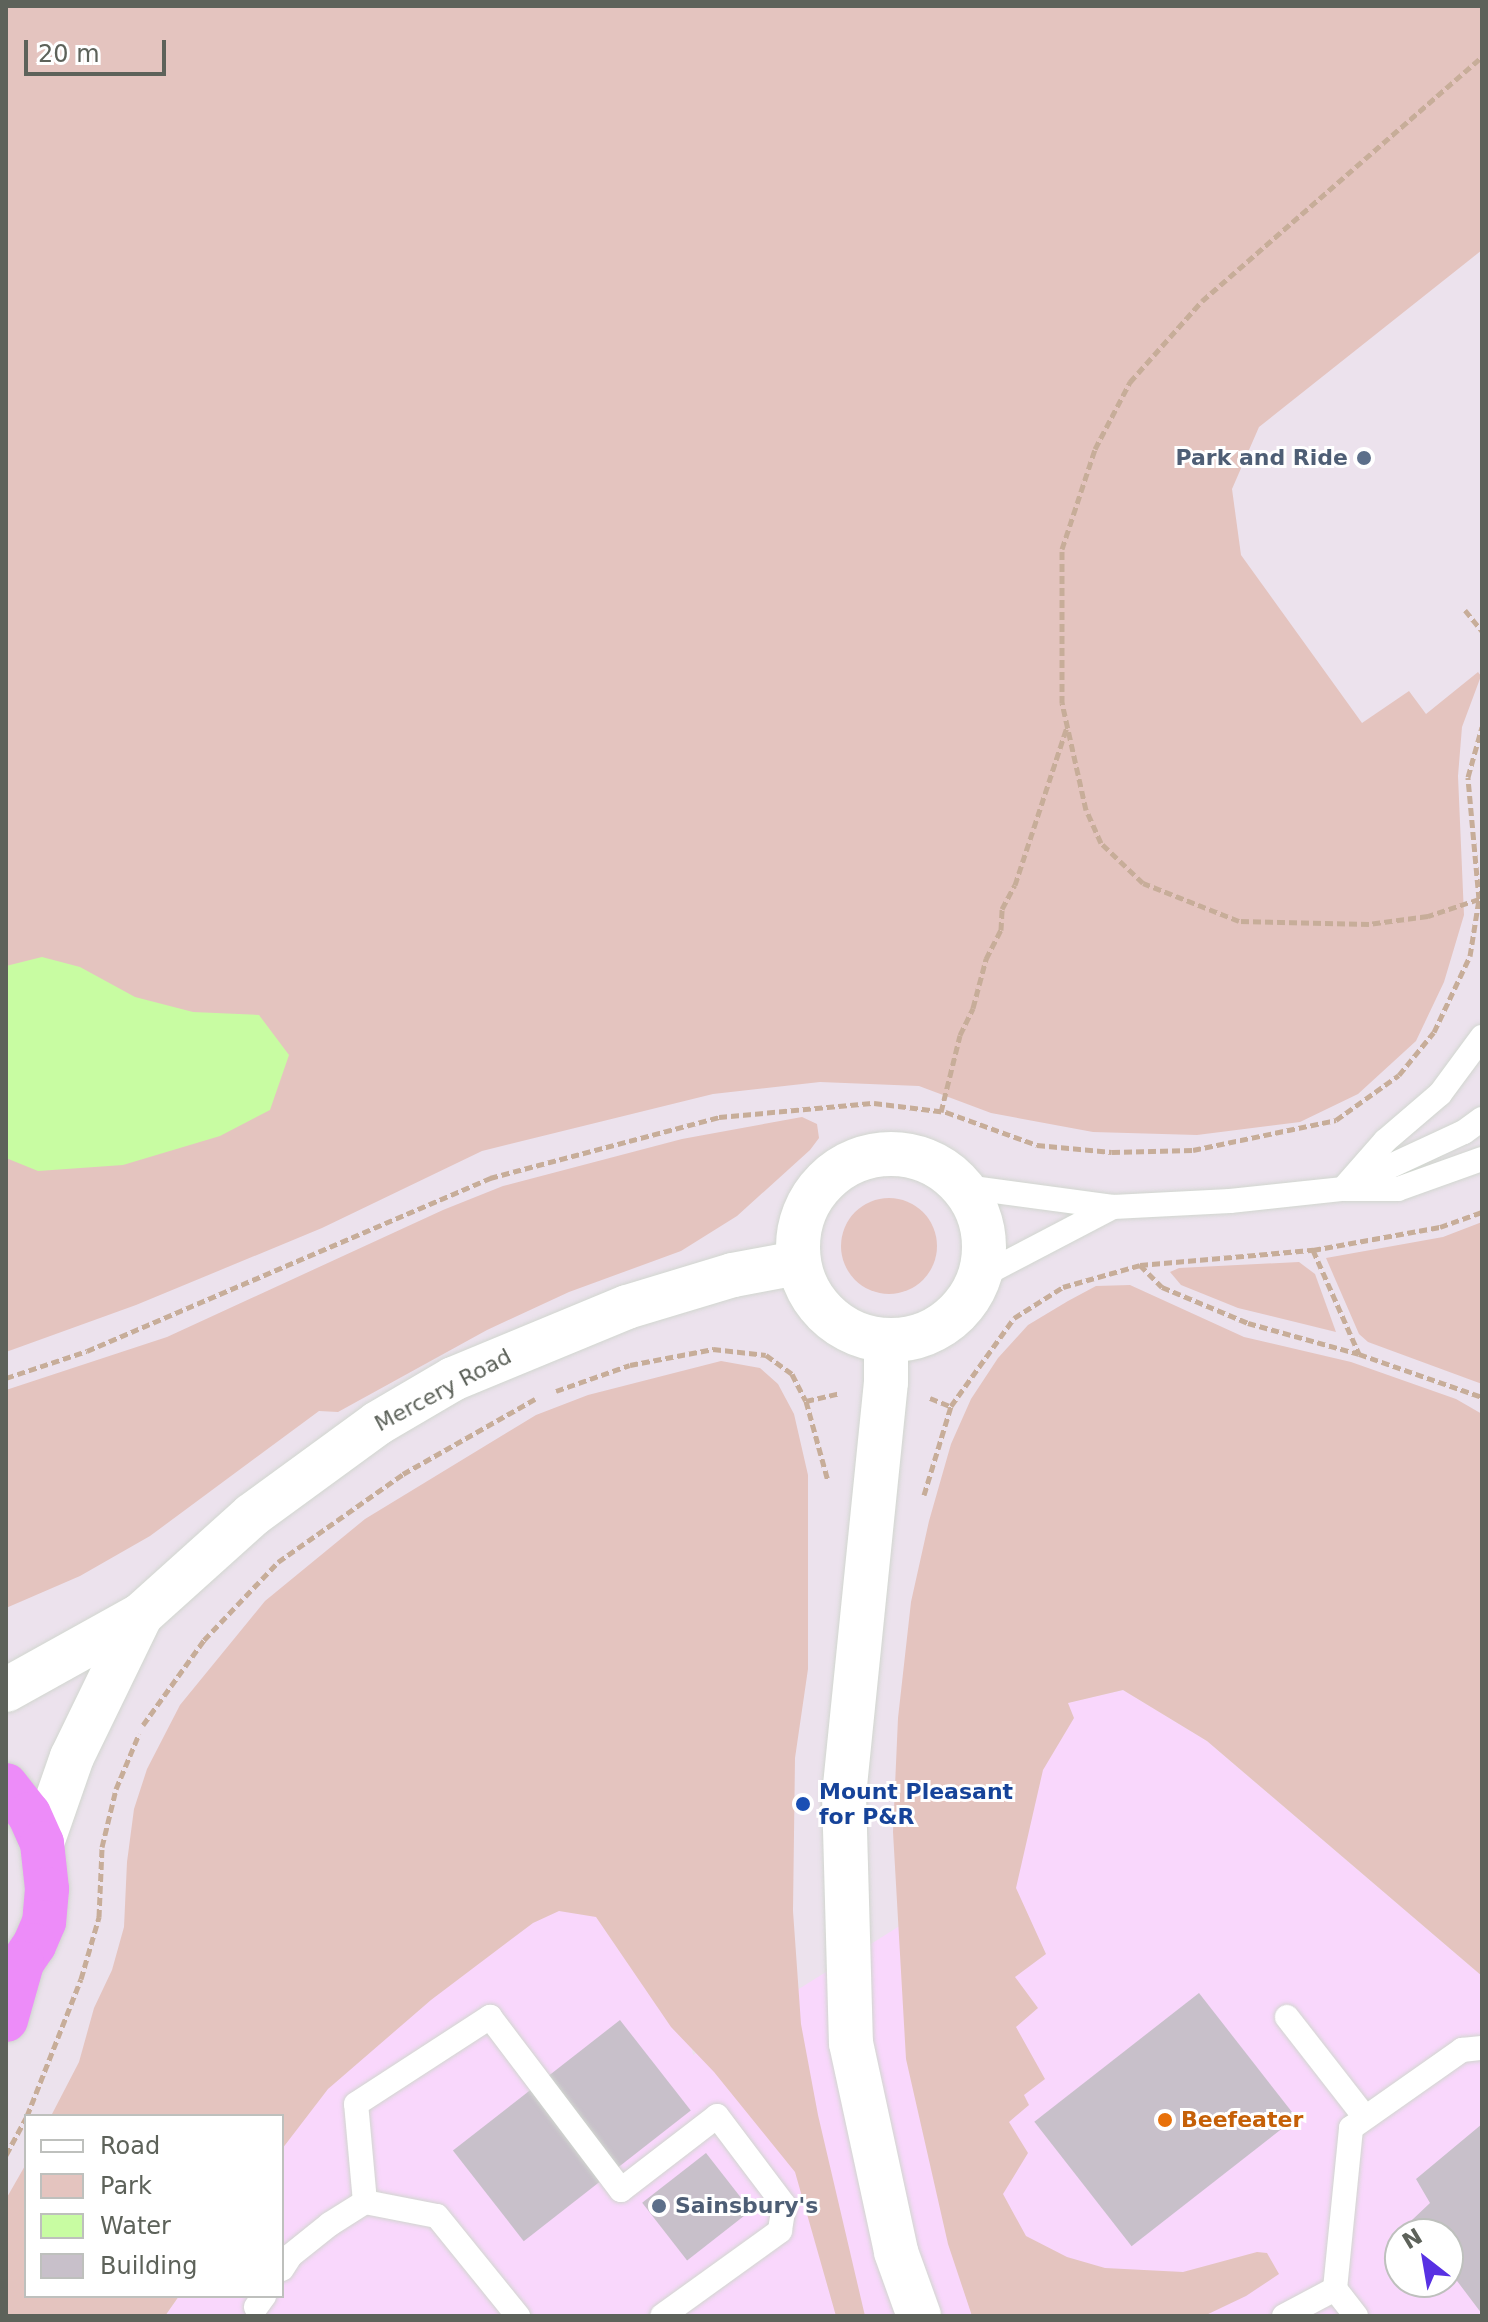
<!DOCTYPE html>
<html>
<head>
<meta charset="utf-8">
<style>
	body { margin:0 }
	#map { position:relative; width:1488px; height:2322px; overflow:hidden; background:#ece2ed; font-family:"DejaVu Sans",sans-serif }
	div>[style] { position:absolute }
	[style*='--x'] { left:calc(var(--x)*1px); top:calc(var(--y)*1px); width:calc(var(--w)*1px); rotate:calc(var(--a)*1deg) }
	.commercial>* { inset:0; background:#f9d7fc }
	.green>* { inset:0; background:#e4c4bf }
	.round { border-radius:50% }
	.water>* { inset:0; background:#c8fca2 }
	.building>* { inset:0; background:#c8c0ca; transform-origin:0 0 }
	.path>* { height:5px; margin-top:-2.5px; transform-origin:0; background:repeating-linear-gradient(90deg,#c7ad99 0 8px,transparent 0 12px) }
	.roads { filter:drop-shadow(0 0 2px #d1d6cf) drop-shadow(0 0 2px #d1d6cf) }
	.lane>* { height:24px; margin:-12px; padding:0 12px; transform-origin:12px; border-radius:12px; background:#fff }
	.street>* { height:44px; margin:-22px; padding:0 22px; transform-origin:22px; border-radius:22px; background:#fff }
	.street>.ring { margin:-22px; padding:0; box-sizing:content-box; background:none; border:44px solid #fff; border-radius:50% }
	.highway>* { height:44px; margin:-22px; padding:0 22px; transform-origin:22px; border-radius:22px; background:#ed8cf9 }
	.dots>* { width:22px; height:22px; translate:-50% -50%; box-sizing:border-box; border:4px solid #fff; border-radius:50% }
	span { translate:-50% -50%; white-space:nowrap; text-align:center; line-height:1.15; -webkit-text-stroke:6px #fff; paint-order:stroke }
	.service-label { font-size:22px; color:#4e5e75; font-weight:700 }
	.right { translate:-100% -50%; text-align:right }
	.left { translate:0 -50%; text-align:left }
	.street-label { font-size:22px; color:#5d625a }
	.transit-label { font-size:22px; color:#164399; font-weight:700 }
	.food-label { font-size:22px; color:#c56008; font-weight:700 }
	.frame { position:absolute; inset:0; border:8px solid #5d625a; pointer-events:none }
	.legend { position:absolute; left:24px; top:2114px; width:260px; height:184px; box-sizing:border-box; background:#fff; border:2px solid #bec0bd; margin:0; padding:10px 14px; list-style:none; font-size:24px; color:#5d625a }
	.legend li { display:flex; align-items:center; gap:16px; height:40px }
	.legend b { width:40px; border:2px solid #bec0bd }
	.north { position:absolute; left:1384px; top:2218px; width:80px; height:80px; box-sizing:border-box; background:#fff; border:2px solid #bec0bd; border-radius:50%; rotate:329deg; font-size:22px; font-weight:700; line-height:32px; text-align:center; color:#5d625a }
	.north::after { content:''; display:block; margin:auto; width:28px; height:36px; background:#5831e3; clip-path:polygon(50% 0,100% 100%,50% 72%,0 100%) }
	.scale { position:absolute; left:24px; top:40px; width:142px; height:36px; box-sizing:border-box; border:4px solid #5d625a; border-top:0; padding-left:10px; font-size:24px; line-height:28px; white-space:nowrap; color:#5d625a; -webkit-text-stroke:6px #fff; paint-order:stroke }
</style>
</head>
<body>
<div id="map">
	<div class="commercial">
		<div style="clip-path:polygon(evenodd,1123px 1690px,1207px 1741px,1482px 1976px,1482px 2316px,165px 2316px,179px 2296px,282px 2296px,282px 2149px,363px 2033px,601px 1845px,688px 2021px,693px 2055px,914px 1917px,1067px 1703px,1123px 1690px,1400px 2234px,1448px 2234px,1448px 2282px,1400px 2282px,1400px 2234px)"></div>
	</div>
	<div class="green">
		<div style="clip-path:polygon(6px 6px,1482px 6px,1482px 250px,1259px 427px,1232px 489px,1241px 555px,1362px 723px,1409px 691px,1426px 714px,1478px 672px,1481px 676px,1462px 727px,1458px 776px,1464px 915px,1444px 982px,1416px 1041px,1358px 1094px,1300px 1122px,1197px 1135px,1093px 1132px,991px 1113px,919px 1086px,820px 1082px,713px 1094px,482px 1151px,322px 1228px,136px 1305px,6px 1352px)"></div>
		<div style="clip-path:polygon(802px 1117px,817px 1124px,819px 1138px,810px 1150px,737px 1216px,681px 1251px,569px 1292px,487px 1330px,338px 1412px,319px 1411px,150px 1536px,80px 1576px,6px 1608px,6px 1390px,167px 1337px,443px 1210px,503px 1186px,682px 1139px)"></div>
		<div class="round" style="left:841px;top:1198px;width:96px;height:96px"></div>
		<div style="clip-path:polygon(1482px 1222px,1482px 1384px,1368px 1342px,1359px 1334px,1326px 1258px,1443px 1237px)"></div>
		<div style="clip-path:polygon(1299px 1262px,1315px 1274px,1336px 1332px,1238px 1308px,1181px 1285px,1170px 1272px,1179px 1268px)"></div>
		<div style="clip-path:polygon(1130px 1285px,1244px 1337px,1351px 1362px,1456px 1399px,1482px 1414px,1482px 1976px,1207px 1741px,1123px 1690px,1068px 1703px,1074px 1718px,1043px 1770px,1016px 1888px,1046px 1954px,1015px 1977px,1038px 2008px,1016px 2027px,1045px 2079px,1024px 2095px,1029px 2105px,1009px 2122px,1028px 2153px,1003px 2194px,1026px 2236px,1067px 2257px,1105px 2268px,1183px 2272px,1257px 2252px,1267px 2253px,1279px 2274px,1246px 2296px,1204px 2316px,972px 2316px,948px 2244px,906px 2059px,893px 1832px,898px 1718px,911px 1602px,929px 1521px,951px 1444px,971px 1399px,998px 1358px,1028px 1325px,1068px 1301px,1096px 1286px)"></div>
		<div style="clip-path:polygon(721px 1361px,760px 1368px,778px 1384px,794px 1414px,808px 1475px,808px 1669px,795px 1758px,793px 1911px,801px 2024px,818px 2115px,865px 2316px,836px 2316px,795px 2172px,714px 2072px,671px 2027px,596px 1917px,559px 1911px,533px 1923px,431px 2000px,328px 2089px,282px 2149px,282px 2116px,51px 2116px,79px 2062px,94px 2008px,112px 1970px,124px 1927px,127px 1862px,134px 1809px,147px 1769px,180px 1705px,265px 1601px,365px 1519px,536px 1415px,588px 1395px)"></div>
		<div style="clip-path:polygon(26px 2164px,26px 2296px,179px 2296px,165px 2316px,6px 2316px,6px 2199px)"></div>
	</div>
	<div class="water">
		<div style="clip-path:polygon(42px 957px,80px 967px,135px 997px,193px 1012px,259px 1015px,289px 1055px,270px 1110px,220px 1136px,123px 1165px,38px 1171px,6px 1158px,6px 966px)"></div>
	</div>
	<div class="building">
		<div style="left:1199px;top:1993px;width:158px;height:209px;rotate:52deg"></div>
		<div style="left:620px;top:2020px;width:115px;height:212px;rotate:52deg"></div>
		<div style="clip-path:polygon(1482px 2124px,1482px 2314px,1448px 2269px,1448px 2234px,1422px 2234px,1412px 2220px,1430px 2203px,1416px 2179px)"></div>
		<div style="left:706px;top:2153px;width:73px;height:81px;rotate:52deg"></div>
	</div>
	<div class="path">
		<div style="--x:1465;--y:610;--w:27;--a:51"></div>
		<div style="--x:1479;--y:899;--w:54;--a:161.6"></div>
		<div style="--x:1428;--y:916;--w:60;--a:172.3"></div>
		<div style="--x:1369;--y:924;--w:130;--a:-178.7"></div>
		<div style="--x:1239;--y:921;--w:103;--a:-158.4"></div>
		<div style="--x:1143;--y:883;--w:58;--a:-136.4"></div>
		<div style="--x:1101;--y:843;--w:36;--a:-114"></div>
		<div style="--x:1086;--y:810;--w:110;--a:-102.6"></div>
		<div style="--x:1062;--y:703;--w:154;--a:-90"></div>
		<div style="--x:1062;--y:549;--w:105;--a:-71.7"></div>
		<div style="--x:1095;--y:449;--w:76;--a:-62.4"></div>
		<div style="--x:1130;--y:382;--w:108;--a:-48.4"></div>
		<div style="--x:1202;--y:301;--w:371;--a:-41.1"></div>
		<div style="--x:941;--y:1112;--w:79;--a:-76.1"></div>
		<div style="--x:960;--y:1035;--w:30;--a:-64"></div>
		<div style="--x:973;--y:1008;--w:51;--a:-75.1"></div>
		<div style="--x:986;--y:959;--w:33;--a:-63"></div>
		<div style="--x:1001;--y:930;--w:21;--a:-87"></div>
		<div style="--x:1002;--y:909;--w:27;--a:-62"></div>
		<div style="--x:1015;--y:885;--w:166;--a:-71.8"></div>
		<div style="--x:1313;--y:1250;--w:114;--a:66.1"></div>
		<div style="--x:1140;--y:1265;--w:31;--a:45"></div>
		<div style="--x:1162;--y:1287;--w:93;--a:22.7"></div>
		<div style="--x:1248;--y:1323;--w:115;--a:15.6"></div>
		<div style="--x:1359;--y:1354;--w:130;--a:19.3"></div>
		<div style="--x:6;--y:1378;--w:85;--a:-18.4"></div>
		<div style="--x:87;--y:1351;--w:439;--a:-23.2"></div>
		<div style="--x:490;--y:1178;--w:237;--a:-14.9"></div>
		<div style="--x:719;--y:1117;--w:156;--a:-5.2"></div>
		<div style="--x:874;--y:1103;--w:73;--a:7.1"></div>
		<div style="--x:946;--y:1112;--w:97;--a:19.9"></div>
		<div style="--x:1037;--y:1145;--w:75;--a:5.3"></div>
		<div style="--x:1112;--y:1152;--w:81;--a:-1.4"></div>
		<div style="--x:1193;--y:1150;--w:146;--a:-11.8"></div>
		<div style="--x:1336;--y:1120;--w:77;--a:-35.5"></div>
		<div style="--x:1399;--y:1075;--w:55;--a:-50.9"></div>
		<div style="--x:1434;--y:1032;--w:84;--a:-64.7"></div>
		<div style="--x:1470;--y:956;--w:58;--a:-81"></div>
		<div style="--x:1479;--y:899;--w:122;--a:-95.2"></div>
		<div style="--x:1468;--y:777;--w:52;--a:-74.4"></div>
		<div style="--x:556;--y:1391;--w:78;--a:-19.4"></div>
		<div style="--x:630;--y:1365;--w:85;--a:-10.9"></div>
		<div style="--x:713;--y:1349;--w:53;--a:6.5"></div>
		<div style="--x:766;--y:1355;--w:32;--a:36"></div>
		<div style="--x:792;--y:1374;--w:30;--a:63"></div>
		<div style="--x:806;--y:1401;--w:83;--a:74.6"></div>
		<div style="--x:930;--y:1398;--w:22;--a:22"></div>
		<div style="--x:806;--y:1401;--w:35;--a:-13"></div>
		<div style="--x:924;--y:1495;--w:93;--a:-73.1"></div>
		<div style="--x:951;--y:1406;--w:108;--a:-54.4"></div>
		<div style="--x:1014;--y:1318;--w:58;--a:-32.3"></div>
		<div style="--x:1063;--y:1287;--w:80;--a:-15.9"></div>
		<div style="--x:1140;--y:1265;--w:174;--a:-5"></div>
		<div style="--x:1313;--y:1250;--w:129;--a:-10.3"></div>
		<div style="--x:1440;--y:1227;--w:45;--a:-19.7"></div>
		<div style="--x:143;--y:1725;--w:105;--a:-54.3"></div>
		<div style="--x:204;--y:1640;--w:108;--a:-46.5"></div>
		<div style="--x:278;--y:1562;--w:153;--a:-35.1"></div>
		<div style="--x:403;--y:1474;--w:152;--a:-29.6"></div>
		<div style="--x:27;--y:2116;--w:147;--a:-68.5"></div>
		<div style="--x:81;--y:1979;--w:65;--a:-73.8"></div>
		<div style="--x:99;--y:1917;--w:70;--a:-87.5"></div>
		<div style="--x:102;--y:1847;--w:60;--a:-76.4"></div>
		<div style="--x:116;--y:1789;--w:60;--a:-67.3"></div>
		<div style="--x:6;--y:2155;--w:42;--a:-61.6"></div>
	</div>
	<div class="roads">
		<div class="lane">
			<div style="--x:1352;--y:1184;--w:123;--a:-24.9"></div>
			<div style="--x:1464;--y:1132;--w:22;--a:-36"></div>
			<div style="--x:965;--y:1187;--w:149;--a:7.7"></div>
			<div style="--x:1113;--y:1207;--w:117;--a:-2.9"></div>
			<div style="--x:1230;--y:1201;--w:114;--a:-6.1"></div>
			<div style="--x:1343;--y:1189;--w:55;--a:0"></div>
			<div style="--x:1398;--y:1189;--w:89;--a:-19.7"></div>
			<div style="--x:1343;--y:1189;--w:64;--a:-48.8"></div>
			<div style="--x:1385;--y:1141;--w:72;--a:-40.5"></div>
			<div style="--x:1440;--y:1094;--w:71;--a:-53.6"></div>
			<div style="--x:981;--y:1276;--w:149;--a:-27.6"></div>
			<div style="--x:1287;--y:2017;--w:125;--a:52.1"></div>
			<div style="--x:365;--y:2202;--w:98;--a:-95.2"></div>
			<div style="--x:356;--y:2104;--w:160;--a:-33"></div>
			<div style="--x:490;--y:2017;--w:217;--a:52.9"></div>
			<div style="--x:621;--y:2190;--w:121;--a:-37.6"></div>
			<div style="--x:717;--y:2116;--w:111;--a:53"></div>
			<div style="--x:784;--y:2205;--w:26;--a:99"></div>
			<div style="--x:780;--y:2231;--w:145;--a:144.2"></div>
			<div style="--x:282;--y:2269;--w:15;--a:-58"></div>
			<div style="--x:290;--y:2256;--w:51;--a:-38.7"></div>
			<div style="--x:330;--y:2224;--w:41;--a:-32.2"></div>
			<div style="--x:365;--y:2202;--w:73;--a:11"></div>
			<div style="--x:437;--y:2216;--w:129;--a:51"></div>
			<div style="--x:1335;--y:2289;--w:34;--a:52"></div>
			<div style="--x:256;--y:2307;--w:14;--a:-54"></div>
			<div style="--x:1284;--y:2316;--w:58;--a:-27.9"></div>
			<div style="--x:1335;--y:2289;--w:162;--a:-84.3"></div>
			<div style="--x:1351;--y:2128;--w:136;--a:-35.1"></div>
			<div style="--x:1462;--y:2050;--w:20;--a:-6"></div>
		</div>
		<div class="street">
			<div class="ring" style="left:798px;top:1154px;width:142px;height:142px"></div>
			<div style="--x:886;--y:1341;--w:41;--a:90"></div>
			<div style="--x:886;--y:1382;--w:414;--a:95.8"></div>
			<div style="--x:844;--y:1794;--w:249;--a:88.4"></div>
			<div style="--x:851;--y:2043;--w:214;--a:77.8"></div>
			<div style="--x:896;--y:2252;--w:68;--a:70.2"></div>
			<div style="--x:6;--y:1690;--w:154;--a:-29.1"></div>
			<div style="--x:141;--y:1615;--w:149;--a:-42"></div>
			<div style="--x:252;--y:1515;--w:156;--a:-36.1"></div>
			<div style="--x:378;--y:1423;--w:87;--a:-30.4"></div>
			<div style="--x:453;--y:1379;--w:188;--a:-22.5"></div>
			<div style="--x:627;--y:1307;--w:111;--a:-16.8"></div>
			<div style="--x:733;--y:1275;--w:66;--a:-10.5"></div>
			<div style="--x:42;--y:1843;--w:91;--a:-70.8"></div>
			<div style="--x:72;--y:1757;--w:158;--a:-64.1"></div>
		</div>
		<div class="highway">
			<div style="--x:6;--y:1785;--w:37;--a:52"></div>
			<div style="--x:29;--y:1814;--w:32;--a:66"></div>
			<div style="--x:42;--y:1843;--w:46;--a:83.8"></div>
			<div style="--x:47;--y:1889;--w:33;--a:95"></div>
			<div style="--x:44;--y:1922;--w:25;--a:113"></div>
			<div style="--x:34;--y:1945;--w:22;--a:124"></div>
			<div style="--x:22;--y:1963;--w:22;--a:137"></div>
			<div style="--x:6;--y:2020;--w:59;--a:-74.3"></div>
		</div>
	</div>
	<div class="dots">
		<div style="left:1364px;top:458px;background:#5c6f8a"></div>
		<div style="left:803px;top:1804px;background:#1a4fb4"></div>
		<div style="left:1165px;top:2120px;background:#e8710a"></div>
		<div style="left:659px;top:2206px;background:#5c6f8a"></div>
	</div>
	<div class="service-label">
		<span class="right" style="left:1348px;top:458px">Park and Ride</span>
		<span class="left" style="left:675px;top:2206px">Sainsbury's</span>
	</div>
	<div class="street-label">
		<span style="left:443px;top:1390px;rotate:-28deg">Mercery Road</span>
	</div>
	<div class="transit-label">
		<span class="left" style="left:819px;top:1804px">Mount Pleasant<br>for P&amp;R</span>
	</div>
	<div class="food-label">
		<span class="left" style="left:1181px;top:2120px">Beefeater</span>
	</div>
	<div class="frame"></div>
	<ul class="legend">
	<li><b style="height:10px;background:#fff"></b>Road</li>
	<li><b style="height:22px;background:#e4c4bf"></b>Park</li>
	<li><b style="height:22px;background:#c8fca2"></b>Water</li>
	<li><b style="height:22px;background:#c8c0ca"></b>Building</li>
	</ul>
	<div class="north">N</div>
	<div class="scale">20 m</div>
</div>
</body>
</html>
